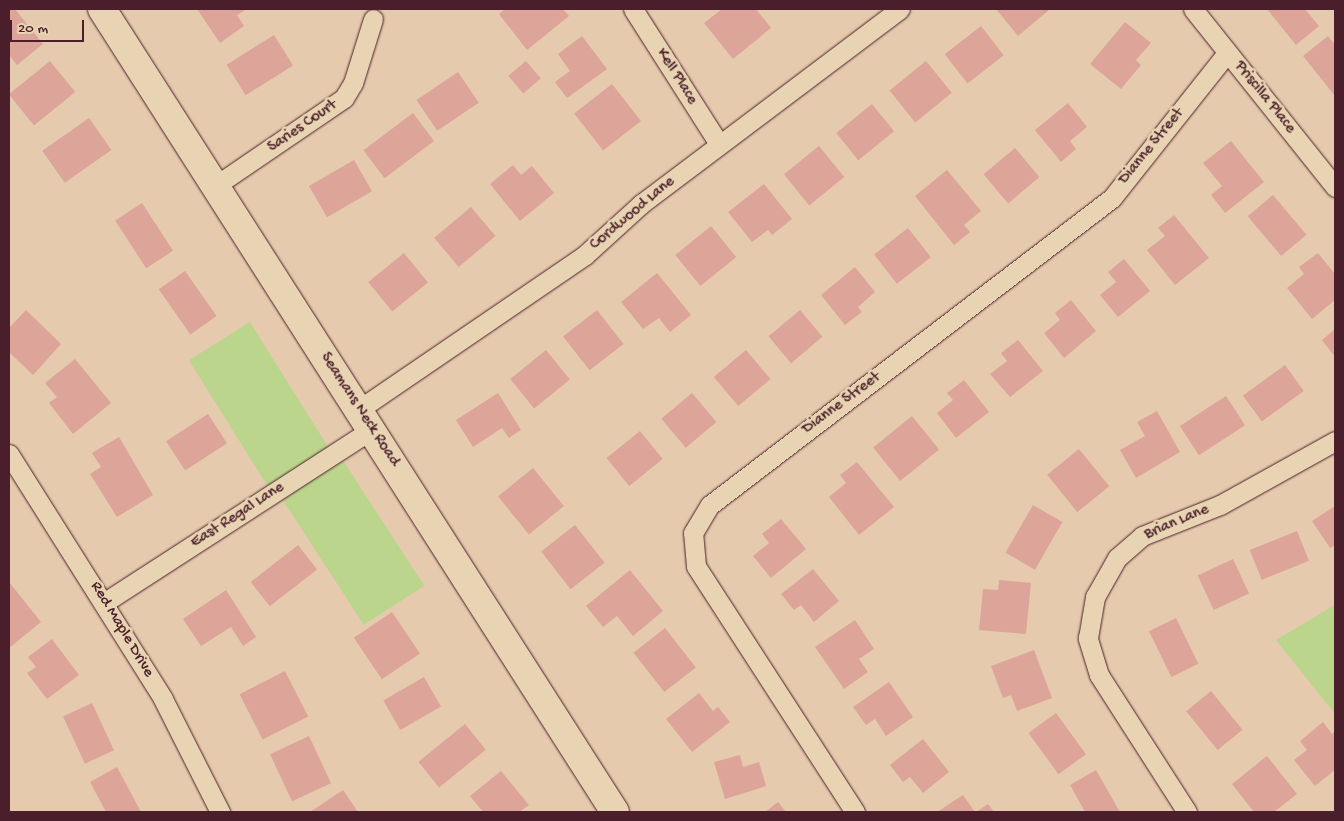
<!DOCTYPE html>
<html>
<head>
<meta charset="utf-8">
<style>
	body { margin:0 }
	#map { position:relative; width:1344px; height:821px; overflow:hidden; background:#e6caad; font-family:"Gochi Hand",sans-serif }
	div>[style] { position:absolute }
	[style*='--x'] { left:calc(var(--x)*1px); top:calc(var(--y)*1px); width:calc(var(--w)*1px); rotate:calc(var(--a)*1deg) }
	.green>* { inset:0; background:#bbd58c; transform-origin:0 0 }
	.building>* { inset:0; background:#dda49a; transform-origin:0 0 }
	.roads { filter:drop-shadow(0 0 1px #4a1f2b) drop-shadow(0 0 1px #4a1f2b) }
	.minor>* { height:19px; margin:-9.5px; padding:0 9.5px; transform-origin:9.5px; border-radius:9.5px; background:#e8d4b2 }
	.secondary>* { height:28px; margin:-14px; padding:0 14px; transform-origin:14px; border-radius:14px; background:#e8d4b2 }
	span { translate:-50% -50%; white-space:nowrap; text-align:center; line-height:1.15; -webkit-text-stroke:5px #e8d4b2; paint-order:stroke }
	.street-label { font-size:16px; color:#4a1f2b }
	.frame { position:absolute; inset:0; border:10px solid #4a1f2b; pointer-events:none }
	.scale { position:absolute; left:10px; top:20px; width:74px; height:22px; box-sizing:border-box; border:2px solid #4a1f2b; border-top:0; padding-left:6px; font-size:15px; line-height:18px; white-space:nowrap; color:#4a1f2b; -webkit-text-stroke:4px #e8d4b2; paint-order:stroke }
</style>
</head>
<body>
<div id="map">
	<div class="green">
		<div style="left:250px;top:322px;width:149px;height:72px;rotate:58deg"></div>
		<div style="left:342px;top:459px;width:151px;height:72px;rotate:57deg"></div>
		<div style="clip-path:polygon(1335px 605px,1335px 714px,1276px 640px)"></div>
	</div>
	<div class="building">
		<div style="clip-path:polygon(9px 9px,15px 9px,43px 44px,17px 65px,9px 55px)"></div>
		<div style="clip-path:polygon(197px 9px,247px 9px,237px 15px,244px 26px,220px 43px)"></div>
		<div style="clip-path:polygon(505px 9px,563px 9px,569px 16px,527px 50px,499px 14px)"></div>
		<div style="clip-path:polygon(722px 9px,756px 9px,771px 28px,733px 59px,704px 23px)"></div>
		<div style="clip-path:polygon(996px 9px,1048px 9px,1049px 10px,1018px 36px)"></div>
		<div style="clip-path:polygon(1267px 9px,1305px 9px,1319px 26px,1296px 45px)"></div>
		<div style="clip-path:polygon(1125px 22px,1151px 43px,1136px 60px,1141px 65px,1121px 89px,1090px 64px)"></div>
		<div style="left:981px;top:26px;width:37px;height:46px;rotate:52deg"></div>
		<div style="left:274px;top:35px;width:36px;height:56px;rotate:58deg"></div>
		<div style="clip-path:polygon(582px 36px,607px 69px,567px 98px,555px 82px,570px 71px,558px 54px)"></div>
		<div style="clip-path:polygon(1328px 36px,1335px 45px,1335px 96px,1303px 56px)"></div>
		<div style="left:50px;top:61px;width:40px;height:53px;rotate:51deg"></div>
		<div style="left:526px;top:61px;width:23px;height:23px;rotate:50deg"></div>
		<div style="left:926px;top:61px;width:41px;height:47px;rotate:51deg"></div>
		<div style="left:458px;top:72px;width:37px;height:50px;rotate:56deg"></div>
		<div style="left:612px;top:84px;width:47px;height:48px;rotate:52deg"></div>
		<div style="clip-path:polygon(1068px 103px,1087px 127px,1070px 141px,1076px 149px,1061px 162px,1035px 130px)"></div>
		<div style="left:872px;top:104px;width:35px;height:46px;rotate:51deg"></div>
		<div style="left:413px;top:113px;width:35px;height:62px;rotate:53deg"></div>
		<div style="left:89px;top:118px;width:39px;height:57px;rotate:55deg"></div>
		<div style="clip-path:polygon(1231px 141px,1264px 182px,1225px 213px,1211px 195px,1222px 186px,1203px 163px)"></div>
		<div style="left:819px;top:146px;width:40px;height:45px;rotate:51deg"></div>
		<div style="left:1015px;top:148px;width:38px;height:41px;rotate:50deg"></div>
		<div style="left:354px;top:160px;width:36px;height:52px;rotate:60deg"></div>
		<div style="clip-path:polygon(513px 165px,521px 175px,532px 166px,554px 193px,520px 221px,490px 184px)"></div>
		<div style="clip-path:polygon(947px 170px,981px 211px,964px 225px,970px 232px,954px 245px,915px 196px)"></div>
		<div style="clip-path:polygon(764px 184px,792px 219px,772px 235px,768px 230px,752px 242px,728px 212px)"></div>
		<div style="left:1273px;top:195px;width:52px;height:33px;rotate:50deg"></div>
		<div style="left:142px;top:203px;width:57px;height:32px;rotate:57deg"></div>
		<div style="left:471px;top:207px;width:38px;height:48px;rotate:50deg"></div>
		<div style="clip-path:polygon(1174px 215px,1209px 258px,1175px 285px,1147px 250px,1165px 236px,1158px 228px)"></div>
		<div style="left:711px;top:226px;width:40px;height:46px;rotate:51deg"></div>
		<div style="left:908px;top:228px;width:37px;height:43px;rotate:52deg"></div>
		<div style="left:404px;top:253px;width:38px;height:46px;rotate:51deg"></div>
		<div style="clip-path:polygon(1318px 253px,1335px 274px,1335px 300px,1312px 319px,1287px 288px,1304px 274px,1299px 267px)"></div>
		<div style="clip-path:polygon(1124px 259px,1150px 291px,1118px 317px,1100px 295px,1116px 282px,1108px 272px)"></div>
		<div style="clip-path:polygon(855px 267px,875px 292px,858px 307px,862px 312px,845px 325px,821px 295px)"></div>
		<div style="left:185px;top:271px;width:55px;height:32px;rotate:55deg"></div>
		<div style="clip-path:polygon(657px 273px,691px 315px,670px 332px,659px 318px,643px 329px,621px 302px)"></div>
		<div style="clip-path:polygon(1071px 300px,1096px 331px,1064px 358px,1044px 333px,1060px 320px,1055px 313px)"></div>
		<div style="clip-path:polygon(26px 310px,61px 344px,33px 375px,9px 352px,9px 328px)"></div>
		<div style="left:597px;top:310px;width:43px;height:43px;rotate:52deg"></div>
		<div style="left:800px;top:310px;width:35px;height:41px;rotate:50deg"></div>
		<div style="clip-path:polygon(1335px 329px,1335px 357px,1322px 340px)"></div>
		<div style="clip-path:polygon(1018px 340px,1043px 371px,1010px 397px,990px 374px,1007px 361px,1001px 353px)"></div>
		<div style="left:546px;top:350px;width:38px;height:46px;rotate:51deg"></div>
		<div style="left:746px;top:350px;width:38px;height:42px;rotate:50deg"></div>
		<div style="clip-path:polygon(75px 359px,111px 403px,73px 434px,49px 403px,57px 397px,45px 383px)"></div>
		<div style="left:1285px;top:365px;width:32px;height:52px;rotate:54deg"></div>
		<div style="clip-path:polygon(964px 380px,989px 412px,956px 438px,937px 413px,953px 400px,947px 393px)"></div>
		<div style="clip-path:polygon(498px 393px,521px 430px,509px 438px,502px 428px,473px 447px,456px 420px)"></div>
		<div style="left:692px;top:393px;width:38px;height:40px;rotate:50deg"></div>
		<div style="left:1226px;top:396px;width:35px;height:55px;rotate:57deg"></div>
		<div style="clip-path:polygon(1157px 411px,1180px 452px,1136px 478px,1120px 450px,1145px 436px,1137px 422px)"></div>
		<div style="left:208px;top:414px;width:35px;height:50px;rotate:57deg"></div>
		<div style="left:912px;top:416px;width:43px;height:50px;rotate:51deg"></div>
		<div style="left:640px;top:431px;width:36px;height:43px;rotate:51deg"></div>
		<div style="clip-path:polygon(119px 437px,153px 495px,117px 517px,90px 474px,101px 467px,92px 453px)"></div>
		<div style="left:1079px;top:449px;width:48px;height:41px;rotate:51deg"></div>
		<div style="clip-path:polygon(857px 462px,894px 507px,859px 535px,829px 497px,846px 483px,840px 475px)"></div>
		<div style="left:533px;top:468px;width:49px;height:45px;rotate:51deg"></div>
		<div style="left:1033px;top:505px;width:34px;height:55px;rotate:30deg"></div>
		<div style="clip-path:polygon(1335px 506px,1335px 545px,1330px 548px,1312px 521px)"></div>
		<div style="clip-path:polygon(781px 519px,806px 549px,771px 578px,753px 556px,769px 543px,762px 534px)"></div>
		<div style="left:575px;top:525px;width:48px;height:43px;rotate:52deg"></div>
		<div style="left:1297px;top:531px;width:32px;height:51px;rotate:68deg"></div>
		<div style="left:298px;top:545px;width:31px;height:60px;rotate:52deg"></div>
		<div style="left:1233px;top:559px;width:38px;height:39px;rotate:65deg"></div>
		<div style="clip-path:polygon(813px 569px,839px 601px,814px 622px,801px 605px,794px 610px,781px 594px)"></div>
		<div style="clip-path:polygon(630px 570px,663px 611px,633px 636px,617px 616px,603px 627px,586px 606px)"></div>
		<div style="clip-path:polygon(999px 580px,1031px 583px,1026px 634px,979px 630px,983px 589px,998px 590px)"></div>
		<div style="clip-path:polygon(9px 582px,41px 622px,9px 648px)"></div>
		<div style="clip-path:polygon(226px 590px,256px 637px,243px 646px,231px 627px,201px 646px,183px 619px)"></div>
		<div style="left:392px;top:612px;width:50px;height:46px;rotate:56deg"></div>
		<div style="left:1176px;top:618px;width:51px;height:30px;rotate:64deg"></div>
		<div style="clip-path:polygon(855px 620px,874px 649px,859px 659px,868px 672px,844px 689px,815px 647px)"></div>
		<div style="left:665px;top:628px;width:50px;height:40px;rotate:52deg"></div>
		<div style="clip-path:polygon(52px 639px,79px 675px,47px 699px,27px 673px,36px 667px,28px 657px)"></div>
		<div style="clip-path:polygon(1034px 650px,1052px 698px,1017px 711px,1011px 695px,1003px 698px,991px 666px)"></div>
		<div style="left:285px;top:671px;width:51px;height:51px;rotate:63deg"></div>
		<div style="left:424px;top:677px;width:34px;height:47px;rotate:60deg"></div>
		<div style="clip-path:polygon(889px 682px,913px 717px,886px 736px,875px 719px,866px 725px,853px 707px)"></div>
		<div style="left:1211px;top:691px;width:50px;height:32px;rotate:51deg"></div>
		<div style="clip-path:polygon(699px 693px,713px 711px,718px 707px,730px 722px,692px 752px,666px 719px)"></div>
		<div style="left:92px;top:703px;width:52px;height:32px;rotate:65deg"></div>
		<div style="left:1056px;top:713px;width:51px;height:34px;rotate:54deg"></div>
		<div style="clip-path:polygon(1323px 722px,1332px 734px,1335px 731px,1335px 770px,1315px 786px,1294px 760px,1307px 750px,1300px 741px)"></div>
		<div style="left:465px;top:724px;width:33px;height:60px;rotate:51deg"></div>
		<div style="left:309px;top:736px;width:52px;height:43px;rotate:65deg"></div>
		<div style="clip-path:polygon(923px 739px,949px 772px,923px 793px,910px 777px,903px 782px,890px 765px)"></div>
		<div style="clip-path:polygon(740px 755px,743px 767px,759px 762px,766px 786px,725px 799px,714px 762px)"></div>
		<div style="clip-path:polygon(1267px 756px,1297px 794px,1274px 812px,1254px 812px,1232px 784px)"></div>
		<div style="clip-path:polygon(117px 767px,141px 812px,106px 812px,90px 782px)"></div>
		<div style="clip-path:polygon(1096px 770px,1120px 812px,1085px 812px,1070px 785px)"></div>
		<div style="clip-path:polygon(501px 771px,529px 805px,519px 812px,483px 812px,470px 796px)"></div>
		<div style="clip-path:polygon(343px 790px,358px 812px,310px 812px)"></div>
		<div style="clip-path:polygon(963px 795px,975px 812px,937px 812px)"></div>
		<div style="clip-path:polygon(778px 802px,786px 812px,765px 812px)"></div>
		<div style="clip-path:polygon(988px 804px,994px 812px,976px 812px)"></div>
	</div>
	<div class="roads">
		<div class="minor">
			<div style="--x:633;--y:9;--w:160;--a:57.5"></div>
			<div style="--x:1193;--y:9;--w:228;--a:51.4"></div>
			<div style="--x:215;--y:186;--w:156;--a:-34.3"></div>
			<div style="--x:344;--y:98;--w:17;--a:-59"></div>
			<div style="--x:353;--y:83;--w:67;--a:-72.6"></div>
			<div style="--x:358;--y:410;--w:275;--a:-34.3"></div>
			<div style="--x:585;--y:255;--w:76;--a:-42.3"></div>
			<div style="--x:641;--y:204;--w:324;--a:-37"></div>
			<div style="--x:9;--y:454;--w:289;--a:57.8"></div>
			<div style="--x:163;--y:699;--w:127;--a:63.2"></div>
			<div style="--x:105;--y:602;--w:317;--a:-32.9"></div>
			<div style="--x:855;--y:812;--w:293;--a:-122.9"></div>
			<div style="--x:696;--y:566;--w:33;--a:-95"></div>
			<div style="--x:693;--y:533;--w:33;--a:-59"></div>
			<div style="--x:710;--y:505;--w:506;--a:-37.37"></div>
			<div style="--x:1112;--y:198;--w:185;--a:-51.6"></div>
			<div style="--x:1187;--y:812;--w:163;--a:-122.7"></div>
			<div style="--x:1099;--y:675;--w:39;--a:-107"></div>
			<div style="--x:1088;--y:638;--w:42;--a:-80.3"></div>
			<div style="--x:1095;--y:597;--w:45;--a:-60.6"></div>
			<div style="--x:1117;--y:558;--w:33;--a:-41"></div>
			<div style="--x:1142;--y:536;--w:84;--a:-21.7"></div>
			<div style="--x:1220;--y:505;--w:132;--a:-29.1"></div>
		</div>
		<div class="secondary">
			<div style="--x:102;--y:9;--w:953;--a:57.43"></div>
		</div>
	</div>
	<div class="street-label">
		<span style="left:676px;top:77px;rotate:58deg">Kell Place</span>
		<span style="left:1264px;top:98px;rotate:51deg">Priscilla Place</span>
		<span style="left:303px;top:127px;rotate:-35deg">Saries Court</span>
		<span style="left:1152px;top:147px;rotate:-51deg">Dianne Street</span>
		<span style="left:633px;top:214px;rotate:-40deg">Cordwood Lane</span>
		<span style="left:842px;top:404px;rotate:-37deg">Dianne Street</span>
		<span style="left:359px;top:410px;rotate:57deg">Seamans Neck Road</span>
		<span style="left:238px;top:516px;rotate:-33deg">East Regal Lane</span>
		<span style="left:1177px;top:523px;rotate:-23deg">Brian Lane</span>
		<span style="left:121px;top:630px;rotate:59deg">Red Maple Drive</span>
	</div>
	<div class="frame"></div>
	<div class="scale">20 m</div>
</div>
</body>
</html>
